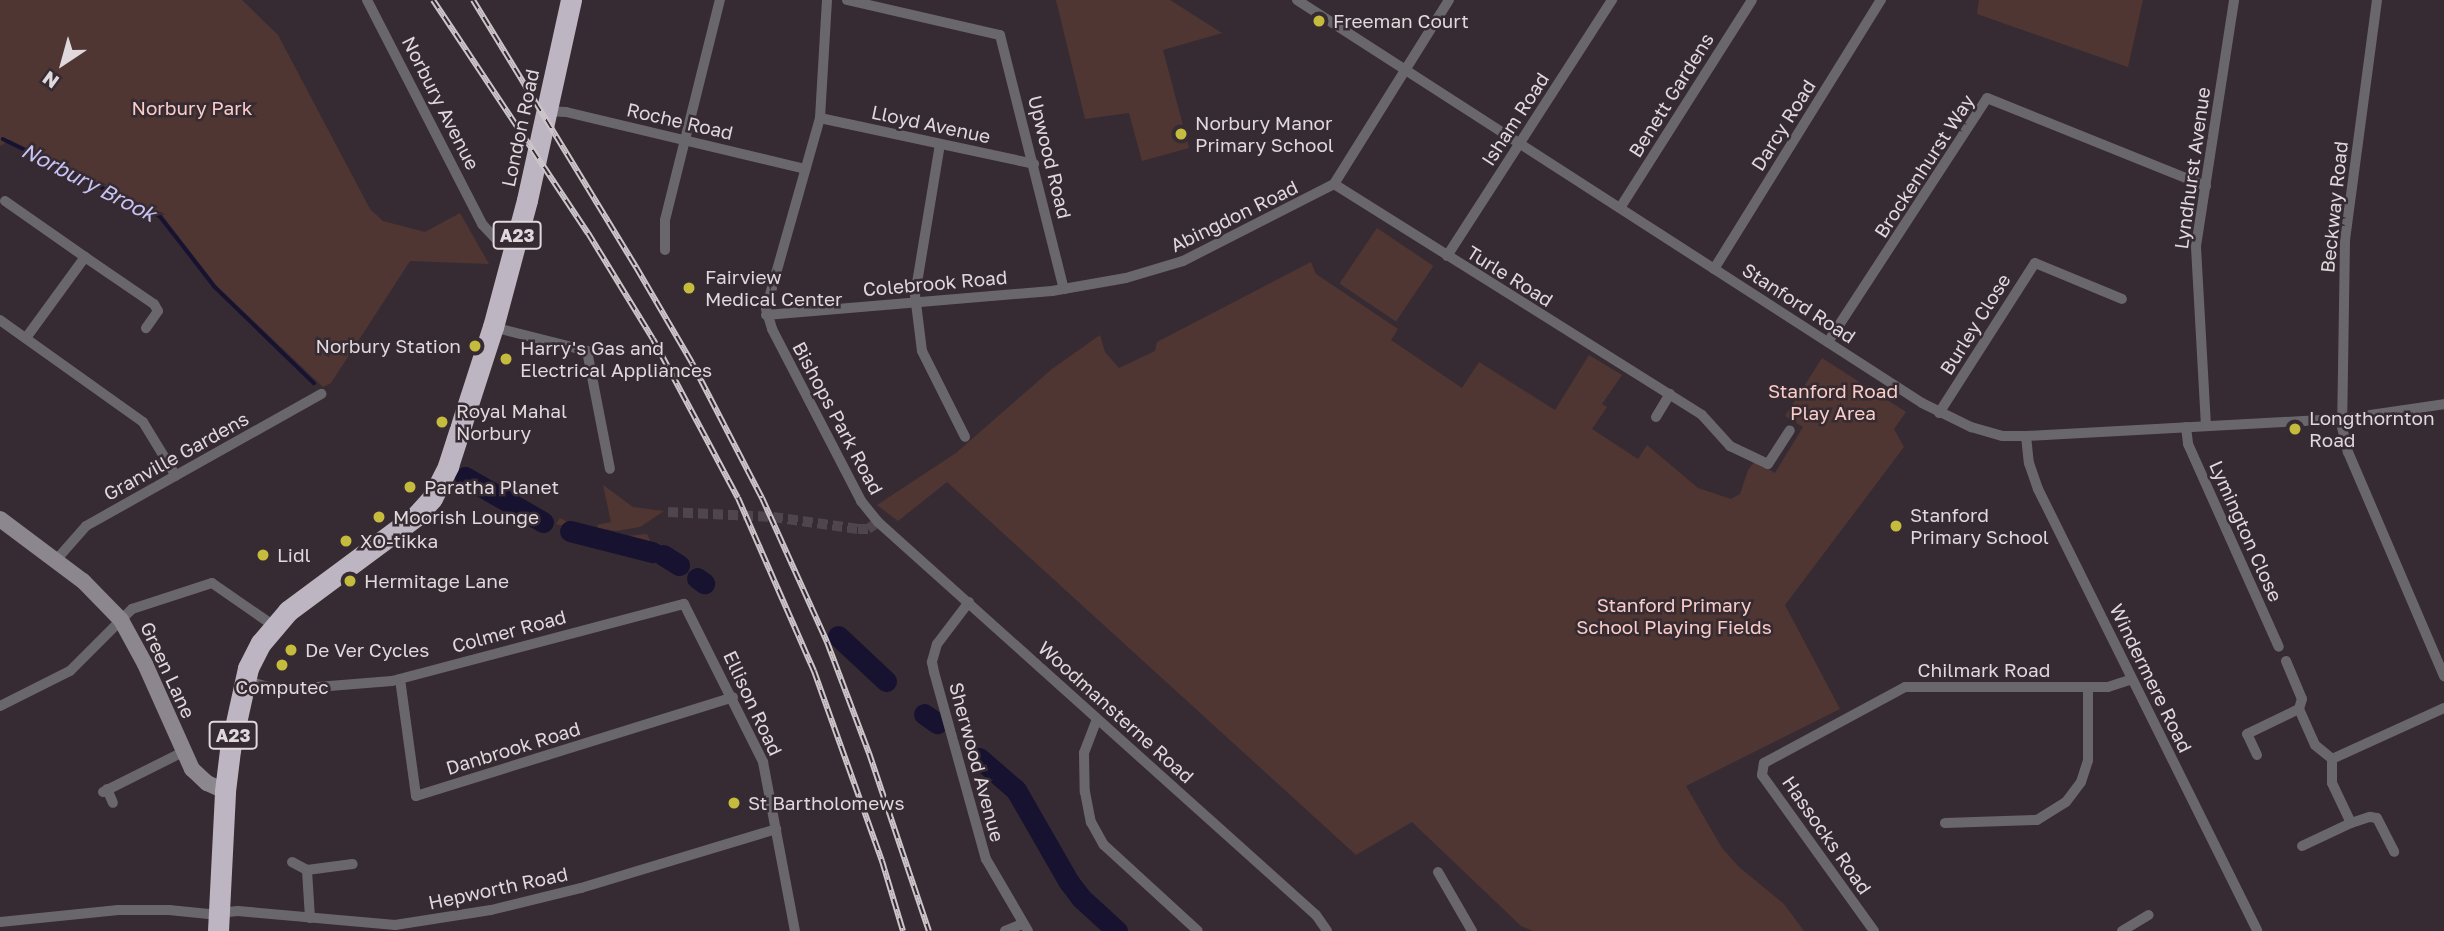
<!DOCTYPE html>
<html>
<head>
<meta charset="utf-8">
<style>
	body { margin:0 }
	#map { position:relative; width:2444px; height:931px; overflow:hidden; background:#362b32; font-family:"Golos Text",sans-serif }
	div>[style] { position:absolute }
	[style*='--x'] { left:calc(var(--x)*1px); top:calc(var(--y)*1px); width:calc(var(--w)*1px); rotate:calc(var(--a)*1deg) }
	.green>* { inset:0; background:#4f3632; transform-origin:0 0 }
	.stream>* { height:3.5px; margin:-1.75px; padding:0 1.75px; transform-origin:1.75px; border-radius:1.75px; background:#171230 }
	.river>* { height:21px; margin:-10.5px; padding:0 10.5px; transform-origin:10.5px; border-radius:10.5px; background:#171230 }
	.street-tunnel>* { height:10px; margin-top:-5px; transform-origin:0; background:repeating-linear-gradient(90deg,#4f454c 0 10px,transparent 0 15px) }
	.street>* { height:10px; margin:-5px; padding:0 5px; transform-origin:5px; border-radius:5px; background:#6a676c }
	.secondary>* { height:16px; margin:-8px; padding:0 8px; transform-origin:8px; border-radius:8px; background:#8c878f }
	.highway>* { height:21px; margin:-10.5px; padding:0 10.5px; transform-origin:10.5px; border-radius:10.5px; background:#bdb5c2 }
	.rail>* { height:6px; margin-top:-3px; transform-origin:0; background:repeating-linear-gradient(90deg,#362b32 0 10px,#ccc5c9 0 20px); box-sizing:border-box; border-block:2px solid #ccc5c9 }
	.dots>* { width:19px; height:19px; translate:-50% -50%; box-sizing:border-box; border:4px solid #362b32; border-radius:50% }
	span { translate:-50% -50%; white-space:nowrap; text-align:center; line-height:1.15; -webkit-text-stroke:5px #362b32; paint-order:stroke }
	.shield-label span { padding:2px 5px; background:#362b32; border:2px solid; border-radius:5px; -webkit-text-stroke-width:0 }
	.shield-label { font-size:18px; color:#dfd8dc; font-weight:700 }
	.poi-label { font-size:19px; color:#dfd8dc }
	.left { translate:0 -50%; text-align:left }
	.right { translate:-100% -50%; text-align:right }
	.street-label { font-size:19px; color:#dfd8dc }
	.park-label { font-size:19px; color:#facdc6 }
	.water-label { font-size:21px; color:#c8c4f6; font-style:italic }
	.north { position:absolute; left:28px; top:28px; width:70px; height:70px; -webkit-text-stroke:5px #362b32; paint-order:stroke; rotate:216deg; font-size:19px; font-weight:700; line-height:28px; text-align:center; color:#dfd8dc }
	.north::after { content:''; display:block; margin:auto; width:24px; height:32px; background:#dfd8dc; clip-path:polygon(50% 0,100% 100%,50% 72%,0 100%) }
</style>
</head>
<body>
<div id="map">
	<div class="green">
		<div style="clip-path:polygon(0 0,242px 0,278px 35px,370px 209px,383px 221px,425px 232px,460px 213px,489px 264px,410px 261px,331px 383px,323px 387px,217px 286px,162px 215px,10px 140px,0 146px)"></div>
		<div style="clip-path:polygon(1056px 0,1170px 0,1222px 33px,1163px 50px,1189px 148px,1142px 161px,1129px 113px,1085px 119px)"></div>
		<div style="clip-path:polygon(1979px 0,2143px 0,2128px 67px,1977px 14px)"></div>
		<div style="left:1377px;top:228px;width:68px;height:67px;rotate:34deg"></div>
		<div style="clip-path:polygon(1311px 262px,1316px 274px,1398px 329px,1391px 340px,1462px 388px,1479px 362px,1555px 410px,1589px 355px,1622px 375px,1602px 404px,1607px 407px,1592px 429px,1638px 459px,1647px 445px,1698px 488px,1731px 499px,1740px 494px,1748px 470px,1755px 461px,1775px 473px,1803px 427px,1785px 416px,1822px 358px,1906px 412px,1894px 429px,1904px 447px,1785px 605px,1840px 709px,1686px 786px,1722px 848px,1739px 867px,1784px 904px,1804px 931px,1533px 931px,1521px 926px,1412px 822px,1356px 855px,947px 482px,898px 521px,877px 505px,956px 453px,1052px 369px,1100px 335px,1105px 352px,1119px 368px,1155px 351px,1157px 342px)"></div>
		<div style="clip-path:polygon(603px 485px,633px 507px,664px 511px,640px 527px,616px 531px,598px 528px,597px 525px,611px 522px)"></div>
		<div style="clip-path:polygon(560px 518px,573px 525px,617px 537px,647px 534px,654px 549px,556px 524px)"></div>
	</div>
	<div class="stream">
		<div style="--x:3;--y:139;--w:175;--a:26.1"></div>
		<div style="--x:160;--y:216;--w:90;--a:52.2"></div>
		<div style="--x:215;--y:287;--w:138;--a:44.1"></div>
	</div>
	<div class="river">
		<div style="--x:465;--y:477;--w:90;--a:30"></div>
		<div style="--x:570;--y:531;--w:85;--a:14.4"></div>
		<div style="--x:663;--y:555;--w:19;--a:32"></div>
		<div style="--x:697;--y:578;--w:9;--a:36"></div>
		<div style="--x:838;--y:636;--w:66;--a:43.2"></div>
		<div style="--x:924;--y:714;--w:16;--a:35"></div>
		<div style="--x:979;--y:758;--w:49;--a:40.9"></div>
		<div style="--x:1016;--y:790;--w:106;--a:60.1"></div>
		<div style="--x:1069;--y:882;--w:20;--a:53"></div>
		<div style="--x:1081;--y:898;--w:49;--a:42.5"></div>
	</div>
	<div class="street-tunnel">
		<div style="--x:668;--y:512;--w:105;--a:2.7"></div>
		<div style="--x:773;--y:517;--w:86;--a:8"></div>
		<div style="--x:858;--y:529;--w:10;--a:0"></div>
		<div style="--x:868;--y:529;--w:12;--a:-35"></div>
	</div>
	<div class="street">
		<div style="--x:367;--y:0;--w:252;--a:62.8"></div>
		<div style="--x:482;--y:224;--w:22;--a:47"></div>
		<div style="--x:497;--y:240;--w:18;--a:19"></div>
		<div style="--x:827;--y:0;--w:118;--a:93.4"></div>
		<div style="--x:820;--y:118;--w:198;--a:105.8"></div>
		<div style="--x:766;--y:309;--w:21;--a:73"></div>
		<div style="--x:772;--y:329;--w:194;--a:62.6"></div>
		<div style="--x:861;--y:501;--w:27;--a:51"></div>
		<div style="--x:878;--y:522;--w:588;--a:41.9"></div>
		<div style="--x:1316;--y:915;--w:19;--a:55"></div>
		<div style="--x:847;--y:0;--w:157;--a:12.9"></div>
		<div style="--x:1000;--y:35;--w:262;--a:75.9"></div>
		<div style="--x:1297;--y:0;--w:744;--a:32.81"></div>
		<div style="--x:1922;--y:403;--w:55;--a:26.1"></div>
		<div style="--x:1971;--y:427;--w:33;--a:16"></div>
		<div style="--x:2003;--y:436;--w:23;--a:0"></div>
		<div style="--x:2026;--y:436;--w:317;--a:-3.1"></div>
		<div style="--x:2343;--y:419;--w:102;--a:-8.4"></div>
		<div style="--x:2377;--y:0;--w:243;--a:97.6"></div>
		<div style="--x:2345;--y:241;--w:186;--a:90.9"></div>
		<div style="--x:2342;--y:427;--w:26;--a:77"></div>
		<div style="--x:2348;--y:452;--w:244;--a:66.8"></div>
		<div style="--x:546;--y:111;--w:20;--a:3"></div>
		<div style="--x:566;--y:112;--w:246;--a:13.4"></div>
		<div style="--x:820;--y:118;--w:219;--a:12.1"></div>
		<div style="--x:940;--y:144;--w:153;--a:99.4"></div>
		<div style="--x:915;--y:295;--w:56;--a:82.9"></div>
		<div style="--x:922;--y:351;--w:96;--a:63.4"></div>
		<div style="--x:1334;--y:184;--w:434;--a:32.1"></div>
		<div style="--x:1702;--y:415;--w:42;--a:47.9"></div>
		<div style="--x:1730;--y:446;--w:42;--a:25.3"></div>
		<div style="--x:1768;--y:464;--w:40;--a:-57.1"></div>
		<div style="--x:5;--y:201;--w:98;--a:35"></div>
		<div style="--x:85;--y:257;--w:100;--a:126.1"></div>
		<div style="--x:1620;--y:208;--w:246;--a:-57.6"></div>
		<div style="--x:665;--y:250;--w:30;--a:-90"></div>
		<div style="--x:665;--y:220;--w:227;--a:-76"></div>
		<div style="--x:1447;--y:256;--w:305;--a:-57.2"></div>
		<div style="--x:85;--y:257;--w:83;--a:34.3"></div>
		<div style="--x:154;--y:304;--w:8;--a:60"></div>
		<div style="--x:158;--y:311;--w:21;--a:125"></div>
		<div style="--x:1714;--y:269;--w:317;--a:-58.2"></div>
		<div style="--x:766;--y:315;--w:287;--a:-4.8"></div>
		<div style="--x:1052;--y:291;--w:75;--a:-10"></div>
		<div style="--x:1126;--y:278;--w:59;--a:-16.6"></div>
		<div style="--x:1183;--y:261;--w:169;--a:-27"></div>
		<div style="--x:1334;--y:184;--w:217;--a:-58"></div>
		<div style="--x:0;--y:320;--w:176;--a:35.5"></div>
		<div style="--x:143;--y:422;--w:63;--a:58.6"></div>
		<div style="--x:493;--y:327;--w:97;--a:14.3"></div>
		<div style="--x:587;--y:351;--w:120;--a:79"></div>
		<div style="--x:1828;--y:342;--w:291;--a:-56.9"></div>
		<div style="--x:1987;--y:98;--w:236;--a:21.9"></div>
		<div style="--x:1939;--y:413;--w:178;--a:-57.4"></div>
		<div style="--x:2035;--y:263;--w:94;--a:22.5"></div>
		<div style="--x:1656;--y:417;--w:27;--a:-59"></div>
		<div style="--x:2206;--y:426;--w:180;--a:-93.2"></div>
		<div style="--x:2196;--y:246;--w:249;--a:-81.2"></div>
		<div style="--x:2186;--y:427;--w:17;--a:83"></div>
		<div style="--x:2188;--y:444;--w:222;--a:65.9"></div>
		<div style="--x:2026;--y:436;--w:27;--a:84"></div>
		<div style="--x:2029;--y:463;--w:28;--a:71"></div>
		<div style="--x:2038;--y:489;--w:493;--a:63.6"></div>
		<div style="--x:57;--y:559;--w:44;--a:-48.7"></div>
		<div style="--x:86;--y:526;--w:270;--a:-29.3"></div>
		<div style="--x:969;--y:602;--w:53;--a:127.3"></div>
		<div style="--x:937;--y:644;--w:19;--a:106"></div>
		<div style="--x:932;--y:662;--w:10;--a:79"></div>
		<div style="--x:934;--y:672;--w:194;--a:74.5"></div>
		<div style="--x:986;--y:859;--w:83;--a:59.7"></div>
		<div style="--x:2286;--y:661;--w:41;--a:67.2"></div>
		<div style="--x:2302;--y:699;--w:10;--a:107"></div>
		<div style="--x:2299;--y:709;--w:39;--a:66"></div>
		<div style="--x:2315;--y:745;--w:22;--a:39"></div>
		<div style="--x:2332;--y:759;--w:123;--a:-24.5"></div>
		<div style="--x:400;--y:679;--w:118;--a:82.2"></div>
		<div style="--x:416;--y:796;--w:332;--a:-17.3"></div>
		<div style="--x:244;--y:680;--w:37;--a:16"></div>
		<div style="--x:280;--y:690;--w:112;--a:-4.6"></div>
		<div style="--x:392;--y:681;--w:302;--a:-14.8"></div>
		<div style="--x:684;--y:604;--w:177;--a:63.4"></div>
		<div style="--x:763;--y:762;--w:172;--a:79.3"></div>
		<div style="--x:0;--y:706;--w:78;--a:-26.6"></div>
		<div style="--x:70;--y:671;--w:88;--a:-45"></div>
		<div style="--x:132;--y:609;--w:84;--a:-18"></div>
		<div style="--x:212;--y:583;--w:75;--a:34.7"></div>
		<div style="--x:1097;--y:719;--w:36;--a:111"></div>
		<div style="--x:1084;--y:753;--w:39;--a:89"></div>
		<div style="--x:1085;--y:792;--w:31;--a:79"></div>
		<div style="--x:1091;--y:822;--w:26;--a:61"></div>
		<div style="--x:1104;--y:845;--w:127;--a:42.5"></div>
		<div style="--x:2257;--y:755;--w:23;--a:-115"></div>
		<div style="--x:2247;--y:734;--w:58;--a:-25.7"></div>
		<div style="--x:107;--y:789;--w:15;--a:67"></div>
		<div style="--x:103;--y:792;--w:89;--a:-26.6"></div>
		<div style="--x:1945;--y:823;--w:92;--a:-1.9"></div>
		<div style="--x:2037;--y:820;--w:34;--a:-32"></div>
		<div style="--x:2066;--y:802;--w:25;--a:-53"></div>
		<div style="--x:2081;--y:782;--w:23;--a:-72"></div>
		<div style="--x:2088;--y:760;--w:73;--a:-90"></div>
		<div style="--x:2351;--y:823;--w:20;--a:-18"></div>
		<div style="--x:2370;--y:817;--w:7;--a:8"></div>
		<div style="--x:2377;--y:818;--w:38;--a:63"></div>
		<div style="--x:2302;--y:846;--w:54;--a:-25.1"></div>
		<div style="--x:2351;--y:823;--w:44;--a:-115.4"></div>
		<div style="--x:2332;--y:783;--w:24;--a:-90"></div>
		<div style="--x:292;--y:862;--w:17;--a:28"></div>
		<div style="--x:1438;--y:872;--w:68;--a:60"></div>
		<div style="--x:310;--y:918;--w:48;--a:-93.6"></div>
		<div style="--x:307;--y:870;--w:46;--a:-7.4"></div>
		<div style="--x:0;--y:922;--w:119;--a:-5.8"></div>
		<div style="--x:118;--y:910;--w:51;--a:0"></div>
		<div style="--x:169;--y:910;--w:40;--a:5.7"></div>
		<div style="--x:209;--y:914;--w:29;--a:-6"></div>
		<div style="--x:238;--y:911;--w:158;--a:5.1"></div>
		<div style="--x:395;--y:925;--w:97;--a:-8.9"></div>
		<div style="--x:491;--y:910;--w:93;--a:-13.7"></div>
		<div style="--x:581;--y:888;--w:204;--a:-16.8"></div>
		<div style="--x:1005;--y:931;--w:18;--a:-22"></div>
		<div style="--x:1874;--y:931;--w:192;--a:-125.7"></div>
		<div style="--x:1762;--y:775;--w:12;--a:-81"></div>
		<div style="--x:1764;--y:763;--w:160;--a:-28.3"></div>
		<div style="--x:1905;--y:687;--w:203;--a:0"></div>
		<div style="--x:2108;--y:687;--w:25;--a:-18"></div>
		<div style="--x:2122;--y:931;--w:31;--a:-31"></div>
	</div>
	<div class="secondary">
		<div style="--x:0;--y:519;--w:104;--a:36.8"></div>
		<div style="--x:83;--y:581;--w:54;--a:45.7"></div>
		<div style="--x:121;--y:620;--w:50;--a:61.4"></div>
		<div style="--x:145;--y:664;--w:115;--a:65.9"></div>
		<div style="--x:192;--y:769;--w:21;--a:43"></div>
		<div style="--x:207;--y:783;--w:20;--a:24"></div>
	</div>
	<div class="highway">
		<div style="--x:218;--y:931;--w:140;--a:-87.1"></div>
		<div style="--x:225;--y:791;--w:41;--a:-83"></div>
		<div style="--x:230;--y:750;--w:84;--a:-77.6"></div>
		<div style="--x:248;--y:668;--w:28;--a:-63"></div>
		<div style="--x:261;--y:643;--w:42;--a:-49.8"></div>
		<div style="--x:288;--y:611;--w:159;--a:-36.6"></div>
		<div style="--x:416;--y:516;--w:24;--a:-48"></div>
		<div style="--x:432;--y:498;--w:36;--a:-63"></div>
		<div style="--x:448;--y:466;--w:146;--a:-72.1"></div>
		<div style="--x:493;--y:327;--w:131;--a:-75"></div>
		<div style="--x:527;--y:200;--w:205;--a:-77.6"></div>
	</div>
	<div class="rail">
		<div style="--x:433;--y:0;--w:280;--a:56.4"></div>
		<div style="--x:588;--y:233;--w:124;--a:58.5"></div>
		<div style="--x:653;--y:339;--w:180;--a:61.9"></div>
		<div style="--x:738;--y:498;--w:189;--a:66.3"></div>
		<div style="--x:814;--y:671;--w:202;--a:70.3"></div>
		<div style="--x:882;--y:861;--w:73;--a:73.3"></div>
		<div style="--x:473;--y:0;--w:313;--a:58.6"></div>
		<div style="--x:636;--y:267;--w:111;--a:59.7"></div>
		<div style="--x:692;--y:363;--w:152;--a:62.6"></div>
		<div style="--x:762;--y:498;--w:158;--a:65.7"></div>
		<div style="--x:827;--y:642;--w:119;--a:69.3"></div>
		<div style="--x:869;--y:753;--w:188;--a:71.4"></div>
	</div>
	<div class="dots">
		<div style="left:1319px;top:21px;background:#c5bc3d"></div>
		<div style="left:1181px;top:134px;background:#c5bc3d"></div>
		<div style="left:689px;top:288px;background:#c5bc3d"></div>
		<div style="left:475px;top:346px;background:#c5bc3d"></div>
		<div style="left:506px;top:359px;background:#c5bc3d"></div>
		<div style="left:442px;top:422px;background:#c5bc3d"></div>
		<div style="left:2295px;top:429px;background:#c5bc3d"></div>
		<div style="left:410px;top:487px;background:#c5bc3d"></div>
		<div style="left:379px;top:517px;background:#c5bc3d"></div>
		<div style="left:1896px;top:526px;background:#c5bc3d"></div>
		<div style="left:346px;top:541px;background:#c5bc3d"></div>
		<div style="left:263px;top:555px;background:#c5bc3d"></div>
		<div style="left:350px;top:581px;background:#c5bc3d"></div>
		<div style="left:291px;top:650px;background:#c5bc3d"></div>
		<div style="left:282px;top:665px;background:#c5bc3d"></div>
		<div style="left:734px;top:803px;background:#c5bc3d"></div>
	</div>
	<div class="shield-label">
		<span style="left:517px;top:235px">A23</span>
		<span style="left:233px;top:735px">A23</span>
	</div>
	<div class="poi-label">
		<span class="left" style="left:1333px;top:21px">Freeman Court</span>
		<span class="left" style="left:1195px;top:134px">Norbury Manor<br>Primary School</span>
		<span class="left" style="left:705px;top:288px">Fairview<br>Medical Center</span>
		<span class="right" style="left:461px;top:346px">Norbury Station</span>
		<span class="left" style="left:520px;top:359px">Harry's Gas and<br>Electrical Appliances</span>
		<span class="left" style="left:456px;top:422px">Royal Mahal<br>Norbury</span>
		<span class="left" style="left:2309px;top:429px">Longthornton<br>Road</span>
		<span class="left" style="left:424px;top:487px">Paratha Planet</span>
		<span class="left" style="left:1910px;top:526px">Stanford<br>Primary School</span>
		<span class="left" style="left:393px;top:517px">Moorish Lounge</span>
		<span class="left" style="left:360px;top:541px">XO-tikka</span>
		<span class="left" style="left:277px;top:555px">Lidl</span>
		<span class="left" style="left:364px;top:581px">Hermitage Lane</span>
		<span class="left" style="left:305px;top:650px">De Ver Cycles</span>
		<span style="left:282px;top:687px">Computec</span>
		<span class="left" style="left:748px;top:803px">St Bartholomews</span>
	</div>
	<div class="street-label">
		<span style="left:1671px;top:95px;rotate:-58deg">Benett Gardens</span>
		<span style="left:441px;top:103px;rotate:63deg">Norbury Avenue</span>
		<span style="left:1515px;top:119px;rotate:-57deg">Isham Road</span>
		<span style="left:680px;top:121px;rotate:13deg">Roche Road</span>
		<span style="left:931px;top:124px;rotate:12deg">Lloyd Avenue</span>
		<span style="left:1783px;top:125px;rotate:-58deg">Darcy Road</span>
		<span style="left:520px;top:128px;rotate:-78deg">London Road</span>
		<span style="left:1050px;top:157px;rotate:76deg">Upwood Road</span>
		<span style="left:1924px;top:166px;rotate:-57deg">Brockenhurst Way</span>
		<span style="left:2192px;top:168px;rotate:-82deg">Lyndhurst Avenue</span>
		<span style="left:2334px;top:207px;rotate:-84deg">Beckway Road</span>
		<span style="left:1234px;top:216px;rotate:-26deg">Abingdon Road</span>
		<span style="left:1510px;top:276px;rotate:32deg">Turle Road</span>
		<span style="left:935px;top:283px;rotate:-5deg">Colebrook Road</span>
		<span style="left:1799px;top:303px;rotate:33deg">Stanford Road</span>
		<span style="left:1975px;top:324px;rotate:-58deg">Burley Close</span>
		<span style="left:838px;top:418px;rotate:62deg">Bishops Park Road</span>
		<span style="left:176px;top:456px;rotate:-29deg">Granville Gardens</span>
		<span style="left:2246px;top:531px;rotate:66deg">Lymington Close</span>
		<span style="left:509px;top:631px;rotate:-15deg">Colmer Road</span>
		<span style="left:168px;top:670px;rotate:65deg">Green Lane</span>
		<span style="left:1984px;top:670px">Chilmark Road</span>
		<span style="left:2151px;top:678px;rotate:64deg">Windermere Road</span>
		<span style="left:753px;top:703px;rotate:65deg">Ellison Road</span>
		<span style="left:1116px;top:712px;rotate:42deg">Woodmansterne Road</span>
		<span style="left:513px;top:748px;rotate:-17deg">Danbrook Road</span>
		<span style="left:977px;top:762px;rotate:75deg">Sherwood Avenue</span>
		<span style="left:1827px;top:835px;rotate:55deg">Hassocks Road</span>
		<span style="left:498px;top:888px;rotate:-12deg">Hepworth Road</span>
	</div>
	<div class="park-label">
		<span style="left:192px;top:108px">Norbury Park</span>
		<span style="left:1833px;top:402px">Stanford Road<br>Play Area</span>
		<span style="left:1674px;top:616px">Stanford Primary<br>School Playing Fields</span>
	</div>
	<div class="water-label">
		<span style="left:89px;top:182px;rotate:27deg">Norbury Brook</span>
	</div>
	<div class="north">N</div>
</div>
</body>
</html>
